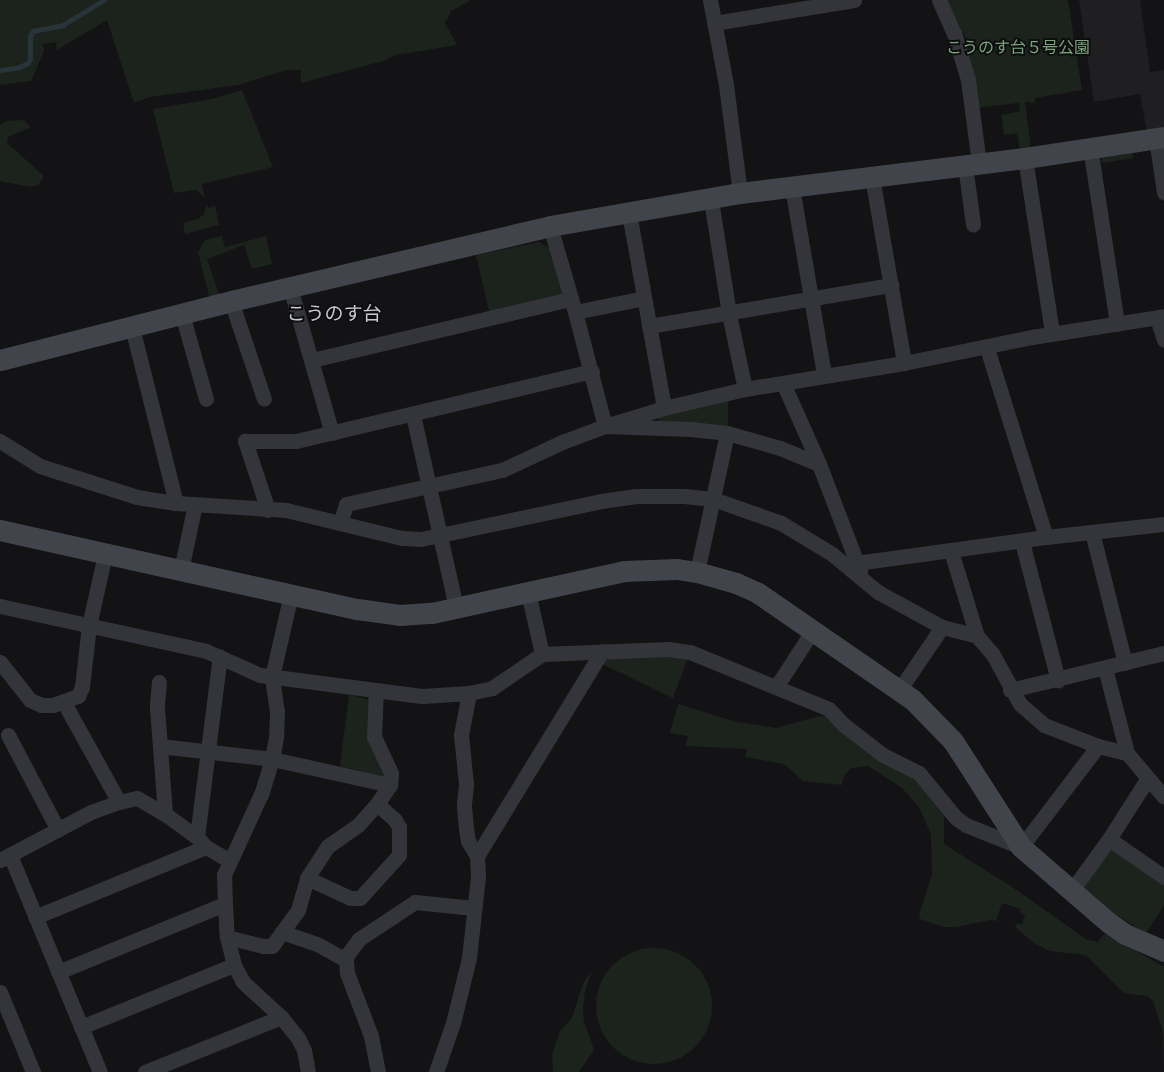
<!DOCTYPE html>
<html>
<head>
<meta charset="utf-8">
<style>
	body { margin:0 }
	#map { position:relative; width:1164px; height:1072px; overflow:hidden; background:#131315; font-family:"Noto Sans","Noto Sans JP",sans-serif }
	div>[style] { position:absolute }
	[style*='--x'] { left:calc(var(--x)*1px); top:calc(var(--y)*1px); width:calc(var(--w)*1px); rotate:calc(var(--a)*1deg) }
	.built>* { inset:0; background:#1f1f22 }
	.green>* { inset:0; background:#1b231c }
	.round { border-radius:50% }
	.stream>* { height:4.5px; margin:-2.25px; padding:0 2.25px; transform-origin:2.25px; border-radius:2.25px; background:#28333a }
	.street>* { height:15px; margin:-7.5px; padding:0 7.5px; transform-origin:7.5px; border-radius:7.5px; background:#34353b }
	.secondary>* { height:21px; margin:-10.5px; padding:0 10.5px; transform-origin:10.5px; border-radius:10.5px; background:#42444b }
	span { translate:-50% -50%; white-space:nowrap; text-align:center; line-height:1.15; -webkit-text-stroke:4px #0e0e10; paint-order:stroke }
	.park-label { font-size:16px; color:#79a479 }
	.quarter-label { font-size:19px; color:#c5c9d2 }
</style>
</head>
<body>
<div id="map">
	<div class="built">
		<div style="clip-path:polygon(1079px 0,1140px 0,1150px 72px,1164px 70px,1164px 129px,1147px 132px,1140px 94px,1094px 102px)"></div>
	</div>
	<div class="green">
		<div style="clip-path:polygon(0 0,471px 0,451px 11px,445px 23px,457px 45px,396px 55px,383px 61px,301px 83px,301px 70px,286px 70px,238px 85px,150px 97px,134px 103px,107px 20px,57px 50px,56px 42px,43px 44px,44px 51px,31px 81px,0 85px)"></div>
		<div style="clip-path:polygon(945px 0,1068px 0,1082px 90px,1035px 98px,1035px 103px,1025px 102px,1031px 148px,1020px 150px,1017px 133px,1004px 135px,1001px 115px,1020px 111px,1019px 103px,975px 108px,960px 41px,966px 39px)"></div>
		<div style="clip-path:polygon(242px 90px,273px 167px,202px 184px,205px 198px,196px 190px,174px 193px,153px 109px,212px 99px)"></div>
		<div style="clip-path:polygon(24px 120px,31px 127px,8px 137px,7px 143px,44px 176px,38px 185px,31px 187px,0 181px,0 125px,6px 121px)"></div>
		<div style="clip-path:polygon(1132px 153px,1133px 158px,1102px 163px,1101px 157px)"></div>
		<div style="clip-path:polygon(207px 205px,208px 208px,215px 206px,219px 225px,185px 234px,183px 223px,198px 219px,203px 215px)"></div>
		<div style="clip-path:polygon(222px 236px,225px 247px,266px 236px,272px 264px,252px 269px,244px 245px,207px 259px,220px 297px,210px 299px,198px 252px,205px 240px)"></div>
		<div style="clip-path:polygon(539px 242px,552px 250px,565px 297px,490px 315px,476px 255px)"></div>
		<div style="clip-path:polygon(728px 396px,728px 430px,659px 425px,658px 413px)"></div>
		<div style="clip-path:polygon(656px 655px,688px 658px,673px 698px,602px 664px,607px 658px)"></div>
		<div style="clip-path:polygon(349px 694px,373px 701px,385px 777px,340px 766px)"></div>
		<div style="clip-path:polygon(678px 704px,737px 722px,777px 728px,819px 716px,830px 716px,916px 780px,944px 813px,944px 844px,1018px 891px,1087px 940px,1098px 942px,1105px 933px,1164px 967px,1164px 1072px,1163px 1032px,1153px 1001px,1147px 996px,1124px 993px,1086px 955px,1050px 951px,1034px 943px,1015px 927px,1017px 923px,1022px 925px,1025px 915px,1020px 913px,1021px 909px,1002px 903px,996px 921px,990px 920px,956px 927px,944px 927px,920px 919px,919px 915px,932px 874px,931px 834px,919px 807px,902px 788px,868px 766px,851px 768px,844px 776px,842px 785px,803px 781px,784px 764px,745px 757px,747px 749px,686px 746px,688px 736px,670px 733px)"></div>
		<div style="clip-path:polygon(1112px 847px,1164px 882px,1164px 906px,1146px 933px,1105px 908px,1084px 890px,1083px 883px,1107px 849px)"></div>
		<div class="round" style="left:596px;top:948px;width:116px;height:116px"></div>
		<div style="clip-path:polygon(592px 971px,585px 991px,583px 1008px,584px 1022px,594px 1050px,579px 1072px,553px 1072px,552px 1054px,560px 1031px,572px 1018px,584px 981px)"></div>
	</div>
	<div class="stream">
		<div style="--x:0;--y:70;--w:17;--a:-7"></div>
		<div style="--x:17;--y:68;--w:12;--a:-24"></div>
		<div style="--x:28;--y:63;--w:4;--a:-63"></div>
		<div style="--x:30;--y:59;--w:23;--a:-90"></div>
		<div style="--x:30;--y:36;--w:6;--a:-59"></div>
		<div style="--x:33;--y:31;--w:31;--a:-11"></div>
		<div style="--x:63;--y:25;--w:48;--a:-31.4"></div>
	</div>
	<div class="street">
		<div style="--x:710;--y:0;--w:86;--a:79.3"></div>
		<div style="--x:726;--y:85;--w:109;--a:82.6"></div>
		<div style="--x:939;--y:0;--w:36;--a:66"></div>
		<div style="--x:954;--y:33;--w:49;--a:73.4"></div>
		<div style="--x:968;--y:80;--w:85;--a:82.5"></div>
		<div style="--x:714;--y:23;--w:142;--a:-9.3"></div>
		<div style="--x:1156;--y:138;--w:55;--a:81.6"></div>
		<div style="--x:1090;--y:147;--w:179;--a:81.3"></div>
		<div style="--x:1025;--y:158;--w:177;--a:81.2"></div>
		<div style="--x:965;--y:165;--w:60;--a:82.3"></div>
		<div style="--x:872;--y:177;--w:189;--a:80.2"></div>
		<div style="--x:792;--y:187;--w:191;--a:80.3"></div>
		<div style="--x:711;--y:200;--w:115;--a:81"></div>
		<div style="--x:729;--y:314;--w:77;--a:78"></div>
		<div style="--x:629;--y:213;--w:198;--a:79.8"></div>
		<div style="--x:550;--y:226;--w:90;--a:73.8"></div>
		<div style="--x:575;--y:312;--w:118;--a:75.3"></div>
		<div style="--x:605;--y:426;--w:62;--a:-17"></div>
		<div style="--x:664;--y:408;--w:83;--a:-13.2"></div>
		<div style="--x:745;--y:389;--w:161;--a:-9.3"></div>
		<div style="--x:904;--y:363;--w:131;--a:-11.5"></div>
		<div style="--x:1032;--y:337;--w:134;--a:-9"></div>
		<div style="--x:290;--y:287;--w:152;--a:74"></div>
		<div style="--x:231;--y:301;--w:103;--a:71.4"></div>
		<div style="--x:575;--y:312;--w:70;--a:-11.5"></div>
		<div style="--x:182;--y:314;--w:88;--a:74.2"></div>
		<div style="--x:1157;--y:318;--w:23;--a:72"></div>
		<div style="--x:649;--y:326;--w:246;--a:-9.6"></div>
		<div style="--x:132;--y:327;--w:181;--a:76"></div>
		<div style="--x:987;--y:348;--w:198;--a:72.7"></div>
		<div style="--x:312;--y:360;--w:266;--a:-13.3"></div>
		<div style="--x:783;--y:383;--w:89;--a:66"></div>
		<div style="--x:819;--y:464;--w:115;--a:69"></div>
		<div style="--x:413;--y:415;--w:198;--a:77.4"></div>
		<div style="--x:0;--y:441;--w:47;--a:32"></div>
		<div style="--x:40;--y:466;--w:102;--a:17.7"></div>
		<div style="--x:137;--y:497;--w:39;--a:9"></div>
		<div style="--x:176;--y:503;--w:110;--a:3.6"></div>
		<div style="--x:286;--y:510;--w:119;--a:13.6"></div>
		<div style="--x:402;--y:538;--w:19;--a:3"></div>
		<div style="--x:421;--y:539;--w:184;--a:-11.9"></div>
		<div style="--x:601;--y:501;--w:34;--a:-8"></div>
		<div style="--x:635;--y:496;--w:49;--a:0"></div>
		<div style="--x:684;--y:496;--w:29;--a:6"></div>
		<div style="--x:713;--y:499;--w:72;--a:19.4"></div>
		<div style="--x:781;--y:523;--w:60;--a:31.3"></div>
		<div style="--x:832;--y:554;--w:60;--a:39.6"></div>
		<div style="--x:878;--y:592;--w:73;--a:28.7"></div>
		<div style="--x:942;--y:627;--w:36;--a:14"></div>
		<div style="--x:268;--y:510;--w:73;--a:-108.4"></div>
		<div style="--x:245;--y:441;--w:51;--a:0"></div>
		<div style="--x:296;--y:441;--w:304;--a:-13.3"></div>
		<div style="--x:340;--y:523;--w:20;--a:-72"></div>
		<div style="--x:346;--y:504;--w:160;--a:-12.3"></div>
		<div style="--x:502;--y:470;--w:66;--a:-25"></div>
		<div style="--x:562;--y:442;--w:46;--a:-20.4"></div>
		<div style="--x:605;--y:426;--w:85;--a:2"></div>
		<div style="--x:690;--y:429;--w:37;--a:6"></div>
		<div style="--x:727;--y:433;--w:55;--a:15.8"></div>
		<div style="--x:780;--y:448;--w:42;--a:22.3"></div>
		<div style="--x:1092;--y:532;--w:135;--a:75.9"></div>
		<div style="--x:1022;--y:542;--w:143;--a:75.4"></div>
		<div style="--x:951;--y:551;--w:89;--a:73"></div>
		<div style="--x:977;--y:636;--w:23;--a:49"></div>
		<div style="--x:992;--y:653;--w:58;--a:61.2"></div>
		<div style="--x:1020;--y:704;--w:32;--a:41"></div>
		<div style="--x:1044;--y:725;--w:58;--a:21.3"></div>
		<div style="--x:1098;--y:746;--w:30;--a:14"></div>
		<div style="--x:856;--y:563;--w:192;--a:-7.8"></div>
		<div style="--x:1046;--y:537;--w:119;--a:-6.3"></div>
		<div style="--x:181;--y:570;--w:67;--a:-78"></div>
		<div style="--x:697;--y:572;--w:142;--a:-77.8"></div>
		<div style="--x:528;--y:592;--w:64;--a:77.3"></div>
		<div style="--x:291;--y:594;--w:85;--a:102.9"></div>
		<div style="--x:272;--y:677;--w:34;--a:82"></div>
		<div style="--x:277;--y:711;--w:26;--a:92"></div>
		<div style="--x:276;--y:737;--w:22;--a:100"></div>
		<div style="--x:272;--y:759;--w:37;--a:107"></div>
		<div style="--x:261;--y:794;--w:89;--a:114.6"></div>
		<div style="--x:224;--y:875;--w:29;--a:88"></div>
		<div style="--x:225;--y:904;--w:33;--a:87"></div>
		<div style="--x:227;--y:937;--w:29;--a:76"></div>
		<div style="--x:234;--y:965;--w:19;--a:62"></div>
		<div style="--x:243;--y:982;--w:52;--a:42.6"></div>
		<div style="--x:281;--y:1017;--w:27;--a:51"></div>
		<div style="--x:298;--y:1038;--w:13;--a:63"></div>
		<div style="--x:304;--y:1050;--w:22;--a:80"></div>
		<div style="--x:0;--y:606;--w:211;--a:12.3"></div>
		<div style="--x:206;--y:651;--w:59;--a:24"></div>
		<div style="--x:260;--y:675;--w:163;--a:7.4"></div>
		<div style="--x:422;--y:696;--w:47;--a:-3.7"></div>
		<div style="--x:469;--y:693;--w:24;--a:-12"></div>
		<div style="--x:492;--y:688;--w:60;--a:-34.2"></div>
		<div style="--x:542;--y:654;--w:126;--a:-2.3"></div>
		<div style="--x:668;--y:649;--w:22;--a:8"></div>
		<div style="--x:690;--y:652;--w:150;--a:22.3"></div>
		<div style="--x:829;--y:709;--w:22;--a:47"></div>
		<div style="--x:844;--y:725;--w:49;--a:37.6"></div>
		<div style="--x:883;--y:755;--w:40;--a:26.6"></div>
		<div style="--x:919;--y:773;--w:58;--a:50.6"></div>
		<div style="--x:956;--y:818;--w:12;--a:35"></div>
		<div style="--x:966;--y:825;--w:59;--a:21.8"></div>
		<div style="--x:1021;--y:847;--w:127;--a:-52.7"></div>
		<div style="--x:0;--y:662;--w:48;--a:51.7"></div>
		<div style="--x:30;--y:700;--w:12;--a:24"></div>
		<div style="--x:41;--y:705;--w:12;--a:0"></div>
		<div style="--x:53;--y:705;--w:27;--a:-20"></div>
		<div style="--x:78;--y:696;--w:10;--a:-66"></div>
		<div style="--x:82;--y:687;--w:61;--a:-83.5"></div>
		<div style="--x:89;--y:626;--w:74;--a:-77.5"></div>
		<div style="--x:1105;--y:668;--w:88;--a:75.5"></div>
		<div style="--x:1127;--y:753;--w:57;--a:49.9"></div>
		<div style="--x:159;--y:682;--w:25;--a:95"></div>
		<div style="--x:157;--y:707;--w:107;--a:85.7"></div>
		<div style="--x:776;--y:687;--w:68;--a:-57"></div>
		<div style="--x:900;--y:689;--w:75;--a:-55.9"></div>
		<div style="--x:1010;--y:690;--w:158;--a:-13.5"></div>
		<div style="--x:63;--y:701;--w:115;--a:61"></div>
		<div style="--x:8;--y:735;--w:107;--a:62.2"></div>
		<div style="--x:160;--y:746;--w:113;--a:6.6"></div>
		<div style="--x:272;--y:759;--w:121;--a:12.4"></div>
		<div style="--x:197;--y:837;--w:182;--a:-82.8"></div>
		<div style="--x:1109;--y:839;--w:67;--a:34.6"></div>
		<div style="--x:10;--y:855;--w:235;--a:67.5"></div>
		<div style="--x:477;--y:856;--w:240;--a:-58.6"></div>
		<div style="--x:0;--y:860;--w:103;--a:-27.8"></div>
		<div style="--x:91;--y:812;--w:30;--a:-20"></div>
		<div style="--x:119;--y:802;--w:18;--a:-13"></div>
		<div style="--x:137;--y:798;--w:32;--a:30"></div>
		<div style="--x:165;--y:814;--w:39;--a:36"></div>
		<div style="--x:197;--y:837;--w:13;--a:48"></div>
		<div style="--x:206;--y:847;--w:28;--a:30"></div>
		<div style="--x:307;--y:878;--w:47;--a:24.9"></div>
		<div style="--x:350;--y:898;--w:10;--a:0"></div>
		<div style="--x:360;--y:898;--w:58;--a:-47.8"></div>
		<div style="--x:399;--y:855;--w:28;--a:-90"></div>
		<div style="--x:399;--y:827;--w:8;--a:-120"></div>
		<div style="--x:395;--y:820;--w:24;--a:-138"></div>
		<div style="--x:1072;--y:890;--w:63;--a:-54"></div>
		<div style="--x:1109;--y:839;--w:72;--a:-57.4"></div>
		<div style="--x:35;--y:917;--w:185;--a:-22.3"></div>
		<div style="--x:282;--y:932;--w:37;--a:19"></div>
		<div style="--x:317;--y:944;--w:33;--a:29"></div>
		<div style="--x:346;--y:960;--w:13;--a:86"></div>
		<div style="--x:347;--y:973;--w:67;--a:69.1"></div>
		<div style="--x:371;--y:1036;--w:37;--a:79"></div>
		<div style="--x:227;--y:937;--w:38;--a:14"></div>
		<div style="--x:264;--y:946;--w:8;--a:0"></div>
		<div style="--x:272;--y:946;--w:44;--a:-54.2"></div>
		<div style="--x:298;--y:910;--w:33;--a:-74"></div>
		<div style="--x:307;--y:878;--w:38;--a:-57"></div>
		<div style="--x:328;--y:846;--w:37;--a:-35"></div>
		<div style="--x:358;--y:825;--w:28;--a:-48"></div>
		<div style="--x:377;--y:804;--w:23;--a:-56"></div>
		<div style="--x:390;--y:785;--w:12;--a:-85"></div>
		<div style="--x:391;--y:773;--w:40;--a:-115"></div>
		<div style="--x:374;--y:737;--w:47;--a:-87.6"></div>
		<div style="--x:344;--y:959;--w:25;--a:-53"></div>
		<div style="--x:359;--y:939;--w:67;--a:-33.5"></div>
		<div style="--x:415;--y:902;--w:59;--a:5.8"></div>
		<div style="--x:58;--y:972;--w:180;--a:-22.2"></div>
		<div style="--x:0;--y:992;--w:87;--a:67.6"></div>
		<div style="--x:81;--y:1027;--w:165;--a:-22.1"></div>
		<div style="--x:145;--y:1072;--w:147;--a:-22"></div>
		<div style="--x:436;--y:1072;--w:52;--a:-70.9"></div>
		<div style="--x:453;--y:1023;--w:67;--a:-76.2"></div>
		<div style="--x:469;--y:958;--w:82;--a:-83.7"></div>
		<div style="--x:478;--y:876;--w:20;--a:-93"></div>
		<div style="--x:477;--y:856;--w:17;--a:-121"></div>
		<div style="--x:468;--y:841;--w:12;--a:-99"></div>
		<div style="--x:466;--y:829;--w:25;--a:-95"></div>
		<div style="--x:464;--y:804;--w:20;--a:-84"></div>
		<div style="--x:466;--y:784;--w:49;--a:-95.8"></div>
		<div style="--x:461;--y:735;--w:43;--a:-79.2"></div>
	</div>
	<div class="secondary">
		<div style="--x:0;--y:360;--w:238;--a:-14.3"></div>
		<div style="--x:231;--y:301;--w:328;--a:-13.2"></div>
		<div style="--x:550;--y:226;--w:193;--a:-9.9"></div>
		<div style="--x:740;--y:193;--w:287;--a:-7"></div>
		<div style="--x:1025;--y:158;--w:141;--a:-8.6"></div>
		<div style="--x:0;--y:530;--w:366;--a:12.5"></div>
		<div style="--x:357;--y:609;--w:43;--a:7.9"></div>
		<div style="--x:400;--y:615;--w:32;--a:-4"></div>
		<div style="--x:432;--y:613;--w:197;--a:-12.3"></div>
		<div style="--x:624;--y:571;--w:53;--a:-2.2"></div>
		<div style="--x:677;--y:569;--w:20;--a:9"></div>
		<div style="--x:697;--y:572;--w:41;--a:15.8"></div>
		<div style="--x:736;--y:583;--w:24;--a:24"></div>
		<div style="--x:758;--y:593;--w:188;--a:34.6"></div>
		<div style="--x:913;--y:700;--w:57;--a:45.7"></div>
		<div style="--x:953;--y:741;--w:126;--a:57.3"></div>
		<div style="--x:1021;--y:847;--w:115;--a:40.8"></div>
		<div style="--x:1108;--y:922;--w:21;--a:35"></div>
		<div style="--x:1125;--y:934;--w:43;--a:23.6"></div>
	</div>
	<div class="park-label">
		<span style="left:1018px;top:47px">こうのす台５号公園</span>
	</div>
	<div class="quarter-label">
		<span style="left:334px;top:314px">こうのす台</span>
	</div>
</div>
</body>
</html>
